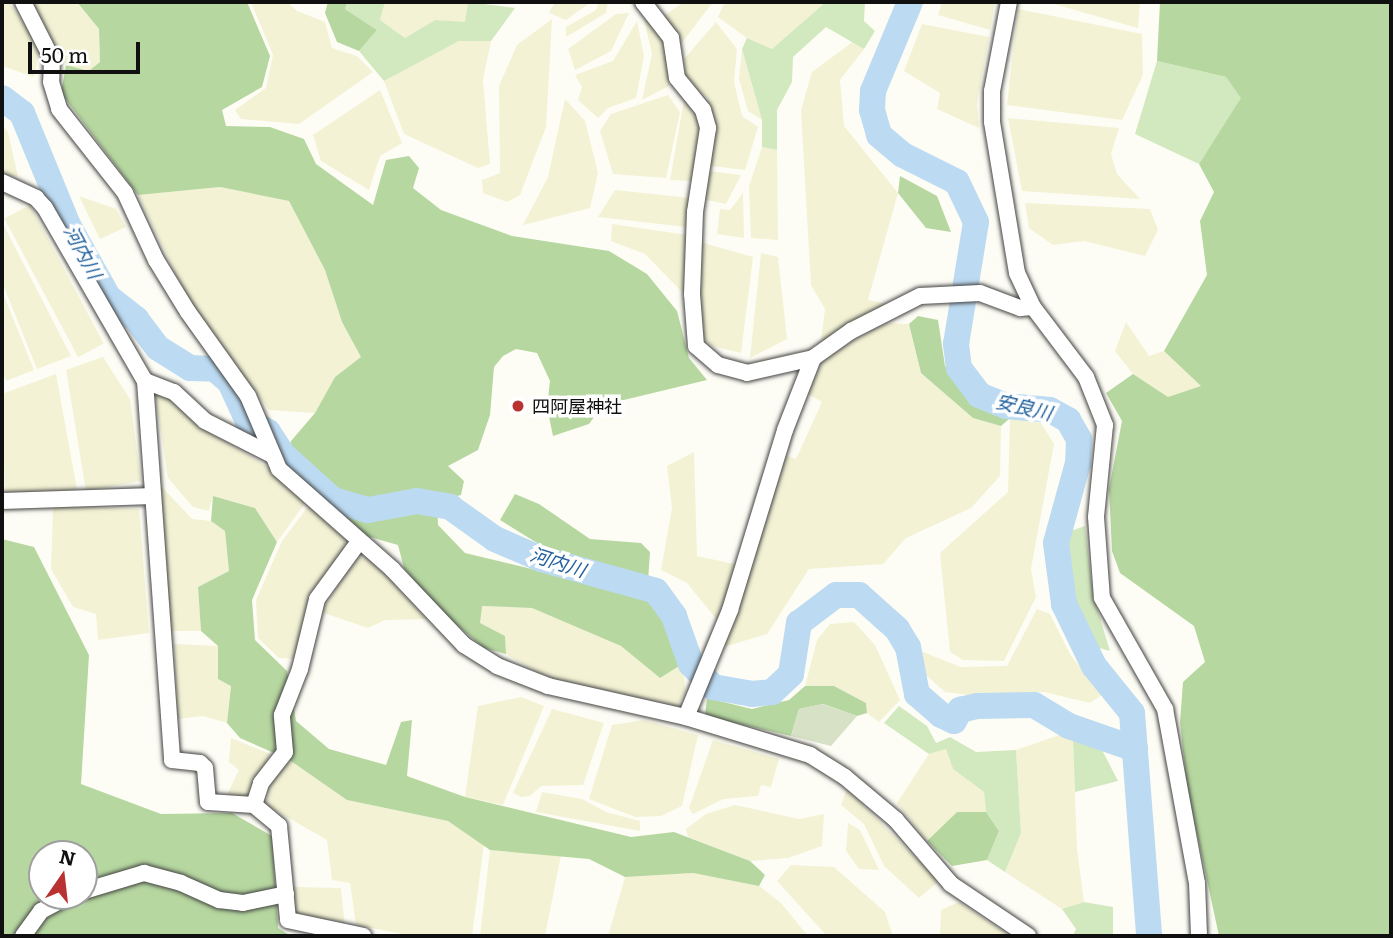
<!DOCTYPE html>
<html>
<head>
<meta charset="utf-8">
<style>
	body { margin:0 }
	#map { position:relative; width:1393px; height:938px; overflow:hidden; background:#fefdf5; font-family:Literata,"Noto Sans JP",serif }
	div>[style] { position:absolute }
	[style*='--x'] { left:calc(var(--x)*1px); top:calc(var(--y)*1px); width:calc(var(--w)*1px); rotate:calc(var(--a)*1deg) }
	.farmland>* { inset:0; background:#f3f2d5; transform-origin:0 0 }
	.green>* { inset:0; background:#d2e8bf }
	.forest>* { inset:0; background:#b6d7a0 }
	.cemetery>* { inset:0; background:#d6e1c5 }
	.river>* { height:26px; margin:-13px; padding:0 13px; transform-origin:13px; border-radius:13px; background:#bcdbf3 }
	.roads { filter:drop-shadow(0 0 2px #434343) drop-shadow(0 0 2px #434343) }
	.minor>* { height:16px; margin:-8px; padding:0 8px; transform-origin:8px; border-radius:8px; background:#fff }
	.dots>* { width:19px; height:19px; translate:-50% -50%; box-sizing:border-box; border:4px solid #fff; border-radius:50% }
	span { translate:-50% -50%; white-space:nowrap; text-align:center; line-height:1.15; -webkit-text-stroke:7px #fff; paint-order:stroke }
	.poi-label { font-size:18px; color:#101010 }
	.left { translate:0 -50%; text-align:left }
	.water-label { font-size:19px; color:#205f9c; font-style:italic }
	.frame { position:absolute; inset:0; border:4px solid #101010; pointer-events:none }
	.north { position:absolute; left:28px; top:840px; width:70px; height:70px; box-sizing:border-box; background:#fff; border:2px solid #9f9f9f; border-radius:50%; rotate:14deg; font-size:19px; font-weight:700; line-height:28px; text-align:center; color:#101010 }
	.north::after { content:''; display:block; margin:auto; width:24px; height:32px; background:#b93130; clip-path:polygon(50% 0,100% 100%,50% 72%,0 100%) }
	.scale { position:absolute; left:28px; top:42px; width:112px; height:32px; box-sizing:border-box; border:4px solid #101010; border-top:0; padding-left:9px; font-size:21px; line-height:24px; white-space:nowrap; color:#101010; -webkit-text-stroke:5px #fff; paint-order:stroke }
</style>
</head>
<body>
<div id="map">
	<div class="farmland">
		<div style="clip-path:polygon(2px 2px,9px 2px,40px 48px,34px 77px,2px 66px)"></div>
		<div style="clip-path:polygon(29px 2px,77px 2px,99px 29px,100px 62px,90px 71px,66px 65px)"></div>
		<div style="clip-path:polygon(251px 2px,287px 2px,297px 11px,325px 22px,332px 48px,357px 56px,373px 72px,299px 124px,241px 119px,235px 110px,266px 88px,273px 55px)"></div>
		<div style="clip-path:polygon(385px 2px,468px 2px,465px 23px,435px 20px,405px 38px,380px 20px)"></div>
		<div style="clip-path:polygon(555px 2px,591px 2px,566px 20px,549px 13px)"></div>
		<div style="clip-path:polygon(599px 2px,608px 2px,606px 13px,566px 37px,566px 27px,596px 10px)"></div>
		<div style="clip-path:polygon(684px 2px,713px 2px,681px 44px,664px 16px)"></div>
		<div style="clip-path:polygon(725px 2px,826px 2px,826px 3px,772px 49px,747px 38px,718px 17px)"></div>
		<div style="clip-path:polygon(942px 2px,995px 2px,990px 30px,938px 15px)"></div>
		<div style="clip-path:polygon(1047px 2px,1140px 2px,1138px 28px)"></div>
		<div style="clip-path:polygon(1018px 9px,1142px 34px,1143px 75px,1122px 120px,1007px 105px)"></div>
		<div style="clip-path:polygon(629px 13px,611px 51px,575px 70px,568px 49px,616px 14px)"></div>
		<div style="clip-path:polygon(552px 19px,546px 127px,520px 195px,507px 202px,483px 193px,482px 180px,500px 173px,499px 86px,517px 45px)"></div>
		<div style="clip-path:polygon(644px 20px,655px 21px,668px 47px,669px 86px,642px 100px,652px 54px)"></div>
		<div style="clip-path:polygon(637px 21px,644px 56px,636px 98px,608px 108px,598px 118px,578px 100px,582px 87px,575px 75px,613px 61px)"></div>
		<div style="clip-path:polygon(716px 22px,737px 49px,734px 82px,742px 116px,758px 127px,745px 170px,704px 165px,713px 125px,707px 97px,686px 80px,684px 59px)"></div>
		<div style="clip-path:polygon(922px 24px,989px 37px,977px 104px,979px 128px,937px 109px,940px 93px,904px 71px)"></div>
		<div style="clip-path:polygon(459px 41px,491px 41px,483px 80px,490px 164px,478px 168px,404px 134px,384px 81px)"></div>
		<div style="clip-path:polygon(854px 41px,864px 49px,840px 80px,844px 126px,898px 193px,868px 300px,892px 305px,821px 342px,825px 309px,811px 285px,801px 110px,812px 72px)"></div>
		<div style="clip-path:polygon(742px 49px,762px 120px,748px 111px,739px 79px)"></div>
		<div style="clip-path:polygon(380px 90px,402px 143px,380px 156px,369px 190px,321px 161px,313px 135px)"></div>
		<div style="clip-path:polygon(668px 95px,680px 112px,666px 178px,613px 174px,600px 131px,611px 114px)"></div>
		<div style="clip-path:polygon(565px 99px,585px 121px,598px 173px,590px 208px,523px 225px,548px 177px)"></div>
		<div style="clip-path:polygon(684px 100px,701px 125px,691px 181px,670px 180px)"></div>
		<div style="clip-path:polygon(1008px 118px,1119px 128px,1111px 154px,1117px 174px,1140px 199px,1022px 191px)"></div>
		<div style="clip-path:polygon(2px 125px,8px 132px,18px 177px,2px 174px)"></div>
		<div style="clip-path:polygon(762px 147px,777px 150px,778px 240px,751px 238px,749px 186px)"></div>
		<div style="clip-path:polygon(708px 171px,741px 175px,726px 204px,702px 199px)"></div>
		<div style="clip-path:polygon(220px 187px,289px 201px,325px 270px,342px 322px,362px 357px,335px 377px,315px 413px,269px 410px,189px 302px,138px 195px)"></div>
		<div style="clip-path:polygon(615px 190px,690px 198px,687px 227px,598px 217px)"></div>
		<div style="clip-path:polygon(743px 193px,744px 238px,717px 234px,720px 209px,730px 210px)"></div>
		<div style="clip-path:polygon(79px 196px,116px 209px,126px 227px,100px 239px)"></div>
		<div style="clip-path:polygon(1025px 203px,1150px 209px,1158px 230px,1145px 256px,1084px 241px,1053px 245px,1029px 228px)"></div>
		<div style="left:30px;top:205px;width:157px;height:29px;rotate:62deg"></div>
		<div style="clip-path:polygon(2px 222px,71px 356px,37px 369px,2px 282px)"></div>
		<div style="clip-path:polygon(612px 224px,687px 235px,686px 296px,645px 254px,611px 241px)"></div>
		<div style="clip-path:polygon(700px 242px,753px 257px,741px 353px,712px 346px,698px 333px)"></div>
		<div style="clip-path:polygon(761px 253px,778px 257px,787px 339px,750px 358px)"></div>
		<div style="clip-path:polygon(2px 291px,34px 370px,6px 381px,2px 370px)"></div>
		<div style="clip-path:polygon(1126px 322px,1149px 356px,1164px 351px,1202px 386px,1168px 397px,1133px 374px,1115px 351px)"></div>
		<div style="clip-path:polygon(886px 323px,909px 324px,921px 373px,973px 418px,1001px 426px,1000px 476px,971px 508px,906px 538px,883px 564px,809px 569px,767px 634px,720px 648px,783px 455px,796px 459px,822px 402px,806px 393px,826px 356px)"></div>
		<div style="clip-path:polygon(103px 357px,130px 399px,141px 481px,86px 491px,66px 370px)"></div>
		<div style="clip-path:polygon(56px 374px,77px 490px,33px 495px,5px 492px,2px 394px)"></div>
		<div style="clip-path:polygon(155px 393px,170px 396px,207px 431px,273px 470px,305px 503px,277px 542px,255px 508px,213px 496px,209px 511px,193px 507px,168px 478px)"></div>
		<div style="clip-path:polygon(1010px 418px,1041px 423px,1054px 444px,1031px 569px,1036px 597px,1004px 661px,963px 660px,950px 652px,940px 553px,1008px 492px)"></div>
		<div style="clip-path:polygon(694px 452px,697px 556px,739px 565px,718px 621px,687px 583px,661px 570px,672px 508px,667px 466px)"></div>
		<div style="clip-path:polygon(161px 486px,192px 519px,211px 521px,225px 531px,229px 571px,198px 587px,201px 631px,169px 631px)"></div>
		<div style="clip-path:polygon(310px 504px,345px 539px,344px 549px,307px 603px,297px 659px,279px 658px,258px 638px,256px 600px,282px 541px)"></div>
		<div style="clip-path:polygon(53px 506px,139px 509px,149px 633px,98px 640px,96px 614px,73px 607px,51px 569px)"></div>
		<div style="clip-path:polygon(369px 557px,426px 619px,385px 620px,368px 628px,321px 612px,356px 558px)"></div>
		<div style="clip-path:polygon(481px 606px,532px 608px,621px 646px,660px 678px,684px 663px,685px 692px,677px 707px,549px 679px,506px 654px,505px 636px,479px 623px)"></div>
		<div style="clip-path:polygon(1037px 609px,1050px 614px,1070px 654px,1102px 695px,1090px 703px,1044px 692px,976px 696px,945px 692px,926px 675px,913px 648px,961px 667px,1007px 666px)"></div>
		<div style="clip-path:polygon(854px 622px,875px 645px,900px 700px,879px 722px,867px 713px,866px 703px,834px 686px,805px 686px,817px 640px,830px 624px)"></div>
		<div style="clip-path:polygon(174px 644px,219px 646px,218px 679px,231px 685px,227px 723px,203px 716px,178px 719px)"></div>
		<div style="clip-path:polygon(521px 697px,544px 706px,503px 805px,465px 797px,478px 706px)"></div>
		<div style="clip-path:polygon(552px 709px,604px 723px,583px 785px,541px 786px,530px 796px,521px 797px,513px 793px)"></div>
		<div style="clip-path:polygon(644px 720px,698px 735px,682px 806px,661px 816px,635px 817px,589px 799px,612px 725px)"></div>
		<div style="clip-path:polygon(1062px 734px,1073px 741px,1077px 848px,1084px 902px,1062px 909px,1005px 872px,1021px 833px,1016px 750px)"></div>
		<div style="clip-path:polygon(231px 738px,270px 754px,252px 799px,226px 797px,239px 770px,229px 762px)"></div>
		<div style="clip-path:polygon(713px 740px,779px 759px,771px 787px,761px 785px,758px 796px,723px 799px,693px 814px,689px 808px)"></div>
		<div style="clip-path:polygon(946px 749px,953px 769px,984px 792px,986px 812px,957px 812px,927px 841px,897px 803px,929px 754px)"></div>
		<div style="clip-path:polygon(288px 759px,347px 800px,448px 821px,484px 844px,472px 936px,413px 936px,356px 925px,350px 883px,332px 880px,327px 840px,266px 805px,273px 777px)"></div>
		<div style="clip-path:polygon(847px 789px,939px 881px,919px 898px,884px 866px,864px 824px,841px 805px)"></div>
		<div style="clip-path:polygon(542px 792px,582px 799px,606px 812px,640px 821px,640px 831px,536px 812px)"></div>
		<div style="clip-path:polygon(735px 805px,799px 819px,824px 814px,822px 846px,788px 858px,750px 861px,688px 837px,686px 829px,706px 814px)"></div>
		<div style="clip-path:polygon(848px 823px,860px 830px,879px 870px,859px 869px,846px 851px)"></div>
		<div style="clip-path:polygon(490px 850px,561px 855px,545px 936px,480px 936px)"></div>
		<div style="clip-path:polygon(791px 865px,834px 867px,885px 912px,893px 936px,827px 936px,777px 881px)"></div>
		<div style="clip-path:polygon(693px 873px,759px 886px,781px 903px,808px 936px,608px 936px,625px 877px)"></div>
		<div style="clip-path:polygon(294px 887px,341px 888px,345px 927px,295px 920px)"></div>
		<div style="clip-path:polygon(959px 902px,1010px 936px,940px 936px,941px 910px)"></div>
	</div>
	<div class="green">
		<div style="clip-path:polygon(347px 2px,385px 2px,380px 20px,405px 38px,435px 20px,465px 22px,468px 2px,515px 8px,491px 41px,459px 41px,384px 81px,359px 51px,377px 30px,345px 9px)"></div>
		<div style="clip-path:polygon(826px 2px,865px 2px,864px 21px,875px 31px,864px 49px,826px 27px,793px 57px,792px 82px,777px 110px,777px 150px,762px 147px,762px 120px,742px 49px,747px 38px,772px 49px)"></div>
		<div style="clip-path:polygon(1157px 61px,1226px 77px,1242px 98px,1199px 164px,1135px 134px)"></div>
		<div style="clip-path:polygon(1085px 526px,1093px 595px,1110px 651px,1092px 646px,1068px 594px,1068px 532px)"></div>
		<div style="clip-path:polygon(899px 706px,927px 726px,936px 743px,950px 737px,976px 752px,1016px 750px,1021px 833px,1005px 872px,987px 860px,999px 831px,986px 812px,984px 792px,953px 769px,946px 749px,929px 754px,884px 723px)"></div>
		<div style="clip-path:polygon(1073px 741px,1100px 746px,1118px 781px,1075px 792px)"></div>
		<div style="clip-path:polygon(1084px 902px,1113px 907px,1113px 936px,1073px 936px,1076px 929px,1062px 909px)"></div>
	</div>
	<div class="forest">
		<div style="clip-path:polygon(77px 2px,247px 2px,270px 56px,262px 87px,222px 110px,226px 126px,270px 127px,304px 139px,316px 164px,373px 205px,386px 160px,409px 156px,419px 168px,413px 188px,441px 210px,512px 236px,609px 251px,647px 274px,677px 311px,689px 358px,707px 380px,603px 405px,589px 424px,553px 436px,547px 407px,550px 381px,537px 353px,516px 349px,503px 356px,494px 367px,490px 415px,478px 450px,448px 466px,464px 481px,461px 495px,437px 501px,438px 525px,465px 553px,536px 570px,542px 546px,500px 520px,515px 494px,539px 504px,590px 539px,641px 543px,650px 552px,648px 581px,658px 610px,673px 632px,684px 663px,660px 678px,621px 646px,532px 608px,482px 606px,480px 623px,505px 636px,506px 654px,484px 648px,438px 609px,404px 568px,398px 545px,363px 535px,287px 467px,291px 441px,315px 413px,335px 377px,361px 357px,342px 322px,325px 270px,289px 201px,220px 187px,138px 195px,61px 93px,66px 65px,89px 71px,100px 62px,99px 29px)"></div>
		<div style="clip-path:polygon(328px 2px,347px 2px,345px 9px,377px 30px,359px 51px,337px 42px,325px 13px)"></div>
		<div style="clip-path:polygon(1160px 2px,1391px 2px,1391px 936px,1219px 936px,1187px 787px,1180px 722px,1183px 682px,1205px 662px,1194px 626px,1120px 573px,1112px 551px,1109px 489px,1122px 421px,1106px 393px,1133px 374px,1168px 397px,1201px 386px,1164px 351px,1207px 275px,1200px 221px,1214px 192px,1199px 164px,1241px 98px,1226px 77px,1157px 61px)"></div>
		<div style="clip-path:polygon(900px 176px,937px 196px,951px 232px,926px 228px,898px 193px)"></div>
		<div style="clip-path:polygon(918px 316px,938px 320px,945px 366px,976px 400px,1010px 418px,1001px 426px,973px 418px,921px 373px,909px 324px)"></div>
		<div style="clip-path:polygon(213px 496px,255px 508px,277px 542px,252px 600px,255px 640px,287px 671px,296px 721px,329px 749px,386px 765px,401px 722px,412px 720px,407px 776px,465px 797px,631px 837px,674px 832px,750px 861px,765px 875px,759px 886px,693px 873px,625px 877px,589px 859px,490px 850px,448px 821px,347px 800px,288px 759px,240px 738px,227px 723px,231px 686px,218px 679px,218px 646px,201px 631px,198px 587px,229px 571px,225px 531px,211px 521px)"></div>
		<div style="clip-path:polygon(evenodd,2px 539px,34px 547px,89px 655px,81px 784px,161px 814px,232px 813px,272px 836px,278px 928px,291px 936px,2px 936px,2px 539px,42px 854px,84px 854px,84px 896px,42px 896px,42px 854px)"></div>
		<div style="clip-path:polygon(805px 686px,834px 686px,866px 703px,867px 713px,857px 716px,823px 704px,799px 709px,791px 736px,705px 716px,707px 698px,752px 709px,789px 700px)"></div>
		<div style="clip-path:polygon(957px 812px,986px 812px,999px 831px,987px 860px,952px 866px,927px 841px)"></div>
	</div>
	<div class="cemetery">
		<div style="clip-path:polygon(822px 704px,857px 716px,831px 746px,791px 736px,799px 709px)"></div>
	</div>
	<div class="river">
		<div style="--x:910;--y:2;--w:96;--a:112.6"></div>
		<div style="--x:873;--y:91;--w:19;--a:93"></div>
		<div style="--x:872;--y:110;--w:26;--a:74"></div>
		<div style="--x:879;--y:135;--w:31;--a:40"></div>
		<div style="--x:903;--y:155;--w:60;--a:26.6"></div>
		<div style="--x:957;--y:182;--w:44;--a:64.6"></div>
		<div style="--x:976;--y:222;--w:124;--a:99.3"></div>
		<div style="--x:956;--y:344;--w:24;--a:83"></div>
		<div style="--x:959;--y:368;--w:34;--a:53"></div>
		<div style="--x:979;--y:395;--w:29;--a:22"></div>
		<div style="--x:1006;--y:406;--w:44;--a:5.2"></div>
		<div style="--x:1050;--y:410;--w:21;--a:29"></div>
		<div style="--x:1068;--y:420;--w:22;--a:60"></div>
		<div style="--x:1079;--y:439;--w:24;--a:92"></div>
		<div style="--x:1078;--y:463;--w:83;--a:105.4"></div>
		<div style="--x:1056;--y:543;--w:62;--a:82.5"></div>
		<div style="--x:1064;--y:604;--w:69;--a:64.2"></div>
		<div style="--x:1094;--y:666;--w:60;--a:51"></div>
		<div style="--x:1132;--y:713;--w:224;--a:85.6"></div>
		<div style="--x:2;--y:98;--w:25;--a:37"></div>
		<div style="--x:22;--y:113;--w:121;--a:67.7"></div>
		<div style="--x:68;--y:225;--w:82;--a:60.9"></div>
		<div style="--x:108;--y:297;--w:36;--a:38"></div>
		<div style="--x:136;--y:319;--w:36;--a:53"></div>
		<div style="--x:158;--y:348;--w:38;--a:32"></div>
		<div style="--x:190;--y:368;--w:25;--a:2"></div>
		<div style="--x:215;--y:369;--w:20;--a:41"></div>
		<div style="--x:230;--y:382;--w:41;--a:65.3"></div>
		<div style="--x:247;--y:419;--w:25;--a:32"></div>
		<div style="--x:268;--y:432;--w:27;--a:57"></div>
		<div style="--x:283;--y:455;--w:67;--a:42"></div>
		<div style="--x:333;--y:500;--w:36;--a:16"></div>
		<div style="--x:368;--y:510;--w:50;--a:-10.4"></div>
		<div style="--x:417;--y:501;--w:34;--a:10"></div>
		<div style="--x:450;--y:507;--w:55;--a:35.4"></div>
		<div style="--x:495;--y:539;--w:50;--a:23.5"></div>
		<div style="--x:541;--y:559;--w:119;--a:15.5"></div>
		<div style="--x:656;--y:591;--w:31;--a:54"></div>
		<div style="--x:674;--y:616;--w:51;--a:70.5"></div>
		<div style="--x:691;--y:664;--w:32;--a:46"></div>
		<div style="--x:713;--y:687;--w:39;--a:10"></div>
		<div style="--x:751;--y:694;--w:21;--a:-5"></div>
		<div style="--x:772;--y:692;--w:26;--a:-43"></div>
		<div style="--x:791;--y:674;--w:52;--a:-81.1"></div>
		<div style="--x:799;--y:623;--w:46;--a:-37.1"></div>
		<div style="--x:836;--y:595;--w:23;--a:0"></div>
		<div style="--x:859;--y:595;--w:51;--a:41.8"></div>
		<div style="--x:897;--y:629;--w:21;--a:59"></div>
		<div style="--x:908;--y:647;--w:48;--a:79.2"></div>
		<div style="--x:917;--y:694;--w:32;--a:41"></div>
		<div style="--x:941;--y:715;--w:14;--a:25"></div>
		<div style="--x:954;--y:721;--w:13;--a:-61"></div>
		<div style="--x:960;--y:710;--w:18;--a:-13"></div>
		<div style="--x:978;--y:706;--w:56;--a:-1"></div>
		<div style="--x:1034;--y:705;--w:41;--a:31"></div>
		<div style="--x:1069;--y:726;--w:70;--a:19.2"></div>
	</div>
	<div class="roads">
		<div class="minor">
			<div style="--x:23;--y:2;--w:64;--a:63"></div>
			<div style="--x:52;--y:59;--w:23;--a:92"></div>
			<div style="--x:51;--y:82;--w:28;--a:73"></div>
			<div style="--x:59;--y:109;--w:107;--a:51.8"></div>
			<div style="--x:125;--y:193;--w:74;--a:65.2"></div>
			<div style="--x:156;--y:260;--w:61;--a:58.4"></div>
			<div style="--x:188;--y:312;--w:103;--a:54.5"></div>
			<div style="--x:248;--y:396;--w:79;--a:67"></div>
			<div style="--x:279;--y:469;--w:151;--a:41.5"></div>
			<div style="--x:392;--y:569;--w:105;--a:46.5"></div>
			<div style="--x:464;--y:645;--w:39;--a:32"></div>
			<div style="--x:497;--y:666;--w:55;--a:21.4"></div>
			<div style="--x:548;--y:686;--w:141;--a:12.7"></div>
			<div style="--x:686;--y:717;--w:130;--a:17"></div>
			<div style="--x:810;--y:755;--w:41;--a:32.2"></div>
			<div style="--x:845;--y:777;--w:67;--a:40.1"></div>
			<div style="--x:896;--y:820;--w:84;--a:49.3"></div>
			<div style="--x:951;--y:884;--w:93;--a:34"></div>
			<div style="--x:643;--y:2;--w:46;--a:52.1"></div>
			<div style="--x:671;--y:38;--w:40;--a:81.5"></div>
			<div style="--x:677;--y:78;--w:41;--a:50.9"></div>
			<div style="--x:703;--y:110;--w:19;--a:74"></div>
			<div style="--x:708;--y:128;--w:85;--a:98.8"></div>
			<div style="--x:695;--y:212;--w:82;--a:92.1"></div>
			<div style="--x:692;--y:294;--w:52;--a:85.6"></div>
			<div style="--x:696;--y:346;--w:29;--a:41"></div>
			<div style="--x:718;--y:365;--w:30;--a:15"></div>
			<div style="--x:747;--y:373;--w:68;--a:-12.8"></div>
			<div style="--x:1009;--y:2;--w:91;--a:100.8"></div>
			<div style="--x:992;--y:91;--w:31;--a:90"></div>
			<div style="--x:992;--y:122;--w:153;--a:80.6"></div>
			<div style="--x:1017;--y:273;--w:38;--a:65"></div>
			<div style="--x:1033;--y:307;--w:88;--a:52.9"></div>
			<div style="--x:1086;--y:377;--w:52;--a:68.4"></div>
			<div style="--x:1105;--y:425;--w:92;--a:95.6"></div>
			<div style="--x:1096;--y:517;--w:81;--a:85.8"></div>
			<div style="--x:1102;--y:598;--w:128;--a:60.4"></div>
			<div style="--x:1165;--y:709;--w:177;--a:79.6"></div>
			<div style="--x:1197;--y:883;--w:53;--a:87.8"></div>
			<div style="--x:2;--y:182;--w:38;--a:25"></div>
			<div style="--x:36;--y:198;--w:13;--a:48"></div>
			<div style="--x:45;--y:208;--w:200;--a:60"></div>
			<div style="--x:145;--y:381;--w:31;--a:21"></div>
			<div style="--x:174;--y:392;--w:42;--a:43.1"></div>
			<div style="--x:205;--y:421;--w:73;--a:26.9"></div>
			<div style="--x:145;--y:381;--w:380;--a:85.9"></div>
			<div style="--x:172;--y:760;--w:28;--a:6"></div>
			<div style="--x:200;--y:763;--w:7;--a:45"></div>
			<div style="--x:205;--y:768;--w:34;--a:85"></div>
			<div style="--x:208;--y:802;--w:46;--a:3.7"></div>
			<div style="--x:254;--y:805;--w:33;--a:40"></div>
			<div style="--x:279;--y:826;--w:94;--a:84.5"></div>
			<div style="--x:288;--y:920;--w:77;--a:12"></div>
			<div style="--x:2;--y:501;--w:151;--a:-1.9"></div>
			<div style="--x:686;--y:717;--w:116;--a:-67.6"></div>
			<div style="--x:730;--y:610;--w:188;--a:-73"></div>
			<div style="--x:785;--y:430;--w:77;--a:-68.7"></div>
			<div style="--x:813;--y:358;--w:47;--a:-35.4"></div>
			<div style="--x:851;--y:331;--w:77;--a:-26.9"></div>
			<div style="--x:920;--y:296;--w:60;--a:-2.9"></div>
			<div style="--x:980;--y:293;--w:43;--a:20.6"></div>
			<div style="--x:1020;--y:308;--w:13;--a:-4"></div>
			<div style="--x:254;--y:805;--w:23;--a:-72"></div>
			<div style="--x:261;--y:783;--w:39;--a:-52"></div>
			<div style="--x:285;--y:752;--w:37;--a:-95"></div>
			<div style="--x:282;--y:715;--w:49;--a:-68.6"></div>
			<div style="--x:300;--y:669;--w:72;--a:-76.3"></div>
			<div style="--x:317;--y:599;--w:69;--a:-53.8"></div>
			<div style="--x:84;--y:891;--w:63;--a:-16.7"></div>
			<div style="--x:144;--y:873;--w:38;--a:15"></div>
			<div style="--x:181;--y:883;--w:42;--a:24.1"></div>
			<div style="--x:219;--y:900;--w:24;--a:7"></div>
			<div style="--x:243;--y:903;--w:44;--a:-11.8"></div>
			<div style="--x:23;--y:936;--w:31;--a:-54"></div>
			<div style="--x:41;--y:911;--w:32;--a:-28"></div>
		</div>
	</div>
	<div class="dots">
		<div style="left:518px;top:406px;background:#b93130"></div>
	</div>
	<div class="poi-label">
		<span class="left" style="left:532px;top:406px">四阿屋神社</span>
	</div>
	<div class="water-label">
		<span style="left:83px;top:252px;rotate:62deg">河内川</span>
		<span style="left:1024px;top:407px;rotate:13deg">安良川</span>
		<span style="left:558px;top:562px;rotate:18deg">河内川</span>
	</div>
	<div class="frame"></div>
	<div class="north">N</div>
	<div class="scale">50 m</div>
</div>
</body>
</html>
